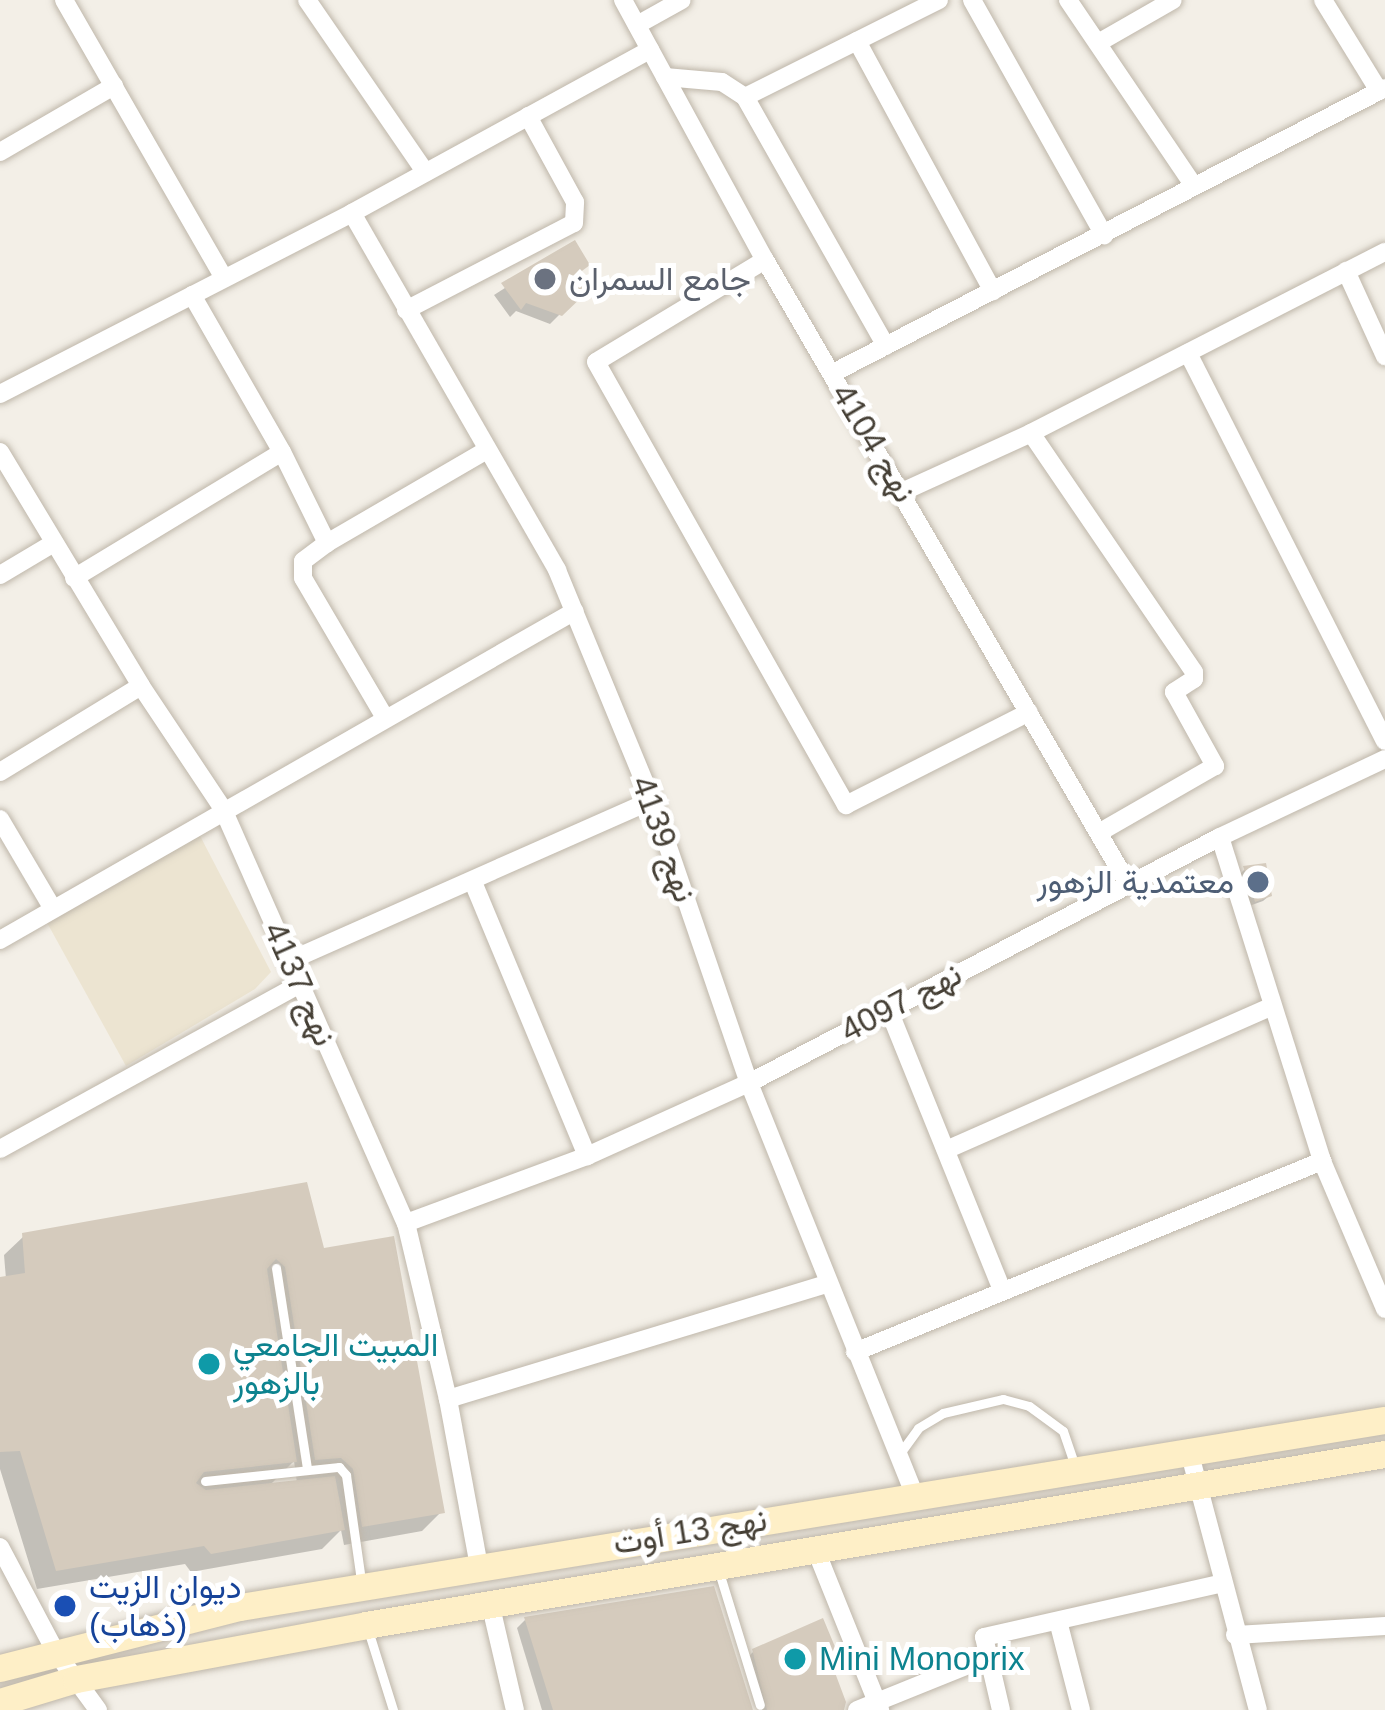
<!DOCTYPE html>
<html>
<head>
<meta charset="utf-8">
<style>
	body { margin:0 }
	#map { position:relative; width:1385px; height:1710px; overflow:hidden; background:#f3efe7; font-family:Helvetica,Vazirmatn,sans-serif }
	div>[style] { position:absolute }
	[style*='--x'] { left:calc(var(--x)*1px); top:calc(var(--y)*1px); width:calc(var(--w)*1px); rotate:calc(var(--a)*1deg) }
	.education>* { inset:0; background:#ece4d1 }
	.shadow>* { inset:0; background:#0003 }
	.building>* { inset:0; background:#d5cbbd }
	.roads { filter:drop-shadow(0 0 3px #bfb7aa) drop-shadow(0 0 3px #bfb7aa) }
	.lane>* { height:9px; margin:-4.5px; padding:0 4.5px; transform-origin:4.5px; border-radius:4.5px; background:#fff }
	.street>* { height:18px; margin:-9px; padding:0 9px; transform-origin:9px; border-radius:9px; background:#fff }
	.secondary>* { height:27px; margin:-13.5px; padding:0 13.5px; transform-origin:13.5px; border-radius:13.5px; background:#feefc7 }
	.dots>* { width:33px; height:33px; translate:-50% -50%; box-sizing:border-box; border:6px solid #fff; border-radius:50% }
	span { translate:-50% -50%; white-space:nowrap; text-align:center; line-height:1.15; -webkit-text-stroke:10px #fff; paint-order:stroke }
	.worship-label { font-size:33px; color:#5b616d }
	.left { translate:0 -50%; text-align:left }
	.street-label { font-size:33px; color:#464036 }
	.service-label { font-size:33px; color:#4e5e75 }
	.right { translate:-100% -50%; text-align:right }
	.culture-label { font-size:33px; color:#0d838f }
	.transit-label { font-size:33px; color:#164399 }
</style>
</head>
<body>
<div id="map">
	<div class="education">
		<div style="clip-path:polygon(197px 830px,271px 972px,255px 989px,126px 1066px,45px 919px)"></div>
	</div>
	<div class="shadow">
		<div style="clip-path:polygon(574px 244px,572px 277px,583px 291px,550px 324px,516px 311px,510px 317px,494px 295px)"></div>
		<div style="clip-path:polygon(1245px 869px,1269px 896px,1263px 901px,1249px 906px,1239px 875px)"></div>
		<div style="clip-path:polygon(evenodd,24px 1236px,322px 1251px,441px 1512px,422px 1531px,344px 1545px,341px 1530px,322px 1549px,191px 1572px,185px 1564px,37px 1589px,0 1469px,0 1280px,6px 1279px,4px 1255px,24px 1236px,294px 1461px,297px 1483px,269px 1486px,294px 1461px)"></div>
		<div style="clip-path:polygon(525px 1620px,750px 1710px,542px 1710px,517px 1628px)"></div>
		<div style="clip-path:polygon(754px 1651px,840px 1666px,831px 1674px,838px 1710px,760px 1710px,745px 1660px)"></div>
	</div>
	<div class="building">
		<div style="clip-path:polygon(575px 240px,590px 265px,575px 276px,586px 282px,586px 293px,562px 316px,526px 303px,521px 310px,501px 283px)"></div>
		<div style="clip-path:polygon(1266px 863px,1272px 896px,1255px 902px,1243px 866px)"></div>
		<div style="clip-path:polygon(307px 1182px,324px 1248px,394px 1236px,445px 1513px,362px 1527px,353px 1469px,341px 1458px,315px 1460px,285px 1267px,276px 1259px,267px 1269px,297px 1462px,204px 1472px,196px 1483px,206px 1490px,335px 1476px,345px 1530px,211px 1554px,204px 1546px,56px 1571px,20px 1451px,0 1452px,0 1277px,25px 1273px,22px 1233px)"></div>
		<div style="clip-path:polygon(714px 1586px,753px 1710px,553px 1710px,524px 1617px)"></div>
		<div style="clip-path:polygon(823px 1618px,843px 1666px,834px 1670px,846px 1702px,844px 1710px,767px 1710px,752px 1649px)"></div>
	</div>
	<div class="roads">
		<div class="lane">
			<div style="--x:276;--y:1268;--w:203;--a:81.2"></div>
			<div style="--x:898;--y:1456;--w:34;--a:-54"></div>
			<div style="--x:918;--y:1428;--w:29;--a:-31"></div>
			<div style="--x:943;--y:1413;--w:62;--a:-13.1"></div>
			<div style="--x:1003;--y:1399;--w:27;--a:15"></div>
			<div style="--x:1029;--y:1406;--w:42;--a:36.3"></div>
			<div style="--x:1063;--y:1431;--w:40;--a:71.1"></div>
			<div style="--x:205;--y:1481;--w:135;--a:-6"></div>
			<div style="--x:339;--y:1467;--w:11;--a:49"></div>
			<div style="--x:346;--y:1475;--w:107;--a:81.9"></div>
			<div style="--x:719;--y:1572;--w:139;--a:72.9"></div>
			<div style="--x:368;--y:1630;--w:84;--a:72.6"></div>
		</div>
		<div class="street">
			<div style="--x:64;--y:0;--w:319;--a:60.1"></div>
			<div style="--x:307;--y:0;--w:209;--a:55.5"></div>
			<div style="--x:623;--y:0;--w:296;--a:61.4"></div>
			<div style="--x:765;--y:260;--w:722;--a:59.81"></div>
			<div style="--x:972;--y:0;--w:270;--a:60.7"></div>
			<div style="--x:1068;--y:0;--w:225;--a:55.9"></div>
			<div style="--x:1323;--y:0;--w:107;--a:58.4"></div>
			<div style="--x:637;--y:25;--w:51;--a:-29.1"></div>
			<div style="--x:857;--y:41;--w:285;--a:61.5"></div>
			<div style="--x:1098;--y:43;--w:86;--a:-29.8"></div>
			<div style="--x:665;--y:77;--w:57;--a:5"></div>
			<div style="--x:722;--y:82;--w:27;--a:33"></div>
			<div style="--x:745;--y:97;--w:286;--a:60.5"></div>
			<div style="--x:745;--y:97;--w:217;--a:-26.6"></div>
			<div style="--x:0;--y:152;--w:132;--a:-30.1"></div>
			<div style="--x:352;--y:213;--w:412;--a:60.1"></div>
			<div style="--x:557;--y:570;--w:249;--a:67.6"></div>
			<div style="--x:652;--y:800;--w:299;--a:71.1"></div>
			<div style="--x:749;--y:1083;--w:443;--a:68.1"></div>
			<div style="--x:765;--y:260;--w:197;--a:148.9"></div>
			<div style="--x:596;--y:362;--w:509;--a:60.56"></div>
			<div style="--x:846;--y:805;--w:205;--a:-26.9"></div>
			<div style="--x:1346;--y:271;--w:94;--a:65.4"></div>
			<div style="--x:192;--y:295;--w:181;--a:60.2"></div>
			<div style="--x:282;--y:452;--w:102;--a:63.7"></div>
			<div style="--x:327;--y:543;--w:30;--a:143"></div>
			<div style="--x:303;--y:561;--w:17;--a:90"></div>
			<div style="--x:303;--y:578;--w:162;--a:59.6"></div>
			<div style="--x:406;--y:310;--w:189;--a:-27.4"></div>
			<div style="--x:574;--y:223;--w:21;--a:-87"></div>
			<div style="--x:575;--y:202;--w:98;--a:-118.7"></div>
			<div style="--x:1188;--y:353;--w:435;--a:63.1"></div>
			<div style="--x:833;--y:373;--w:621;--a:-27.31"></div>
			<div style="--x:0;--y:394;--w:396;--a:-27.2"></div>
			<div style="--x:352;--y:213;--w:340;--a:-28.7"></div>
			<div style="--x:1031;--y:433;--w:289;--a:55.7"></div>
			<div style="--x:1194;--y:672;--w:7;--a:90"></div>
			<div style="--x:1194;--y:679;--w:24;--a:147"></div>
			<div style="--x:1174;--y:692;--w:85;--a:61"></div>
			<div style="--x:1215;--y:766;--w:133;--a:150.1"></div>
			<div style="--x:0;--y:452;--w:273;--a:58.9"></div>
			<div style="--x:141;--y:686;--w:148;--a:56.3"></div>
			<div style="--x:223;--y:809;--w:453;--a:66.2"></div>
			<div style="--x:406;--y:1223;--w:181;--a:76.6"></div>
			<div style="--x:448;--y:1399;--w:170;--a:79.5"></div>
			<div style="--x:904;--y:491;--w:140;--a:-24.5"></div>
			<div style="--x:1031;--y:433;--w:398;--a:-27.1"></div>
			<div style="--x:327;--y:543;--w:185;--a:-30.2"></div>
			<div style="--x:0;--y:575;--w:63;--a:-30.7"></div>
			<div style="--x:74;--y:578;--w:243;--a:-31.2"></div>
			<div style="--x:0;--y:772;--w:165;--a:-31.4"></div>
			<div style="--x:0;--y:819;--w:104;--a:59.5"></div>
			<div style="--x:1220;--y:837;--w:340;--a:72.5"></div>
			<div style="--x:1322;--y:1161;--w:161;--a:66.9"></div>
			<div style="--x:473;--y:882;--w:297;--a:67.4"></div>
			<div style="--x:0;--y:940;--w:662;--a:-29.78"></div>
			<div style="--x:289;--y:961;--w:397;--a:-23.9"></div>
			<div style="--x:888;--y:1008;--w:304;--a:68"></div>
			<div style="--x:0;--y:1149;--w:342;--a:-28.8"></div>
			<div style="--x:946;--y:1150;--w:356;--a:-23.8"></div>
			<div style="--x:406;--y:1223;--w:193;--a:-20.3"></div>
			<div style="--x:587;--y:1156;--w:178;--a:-24.3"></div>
			<div style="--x:749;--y:1083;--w:531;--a:-27.58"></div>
			<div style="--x:1220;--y:837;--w:183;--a:-25.3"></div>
			<div style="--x:855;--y:1352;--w:505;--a:-22.24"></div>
			<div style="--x:448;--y:1399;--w:398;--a:-16.9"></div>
			<div style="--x:1189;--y:1451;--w:268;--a:75.1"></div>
			<div style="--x:0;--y:1547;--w:118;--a:62.1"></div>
			<div style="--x:55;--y:1651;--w:73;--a:53.9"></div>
			<div style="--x:815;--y:1548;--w:175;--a:68.1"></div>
			<div style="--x:491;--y:1607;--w:106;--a:76.9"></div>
			<div style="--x:1058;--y:1621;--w:92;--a:75.5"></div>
			<div style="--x:1235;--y:1635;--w:150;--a:-3.4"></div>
			<div style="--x:857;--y:1710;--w:139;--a:-22"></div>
			<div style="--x:1001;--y:1710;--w:75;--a:-103.1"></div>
			<div style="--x:984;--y:1637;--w:242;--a:-12.7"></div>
		</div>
		<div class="secondary">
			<div style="--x:0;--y:1668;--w:248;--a:-14.3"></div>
			<div style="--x:240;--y:1607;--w:1160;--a:-9.28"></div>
			<div style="--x:0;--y:1702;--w:79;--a:-16.8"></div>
			<div style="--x:76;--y:1679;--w:295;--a:-10.5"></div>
			<div style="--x:366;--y:1625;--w:1033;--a:-9.53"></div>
		</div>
	</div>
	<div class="dots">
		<div style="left:545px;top:279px;background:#6b7280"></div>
		<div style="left:1258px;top:882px;background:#5c6f8a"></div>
		<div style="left:209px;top:1364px;background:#0f9aa8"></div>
		<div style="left:65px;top:1606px;background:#1a4fb4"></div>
		<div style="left:795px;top:1659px;background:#0f9aa8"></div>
	</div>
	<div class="worship-label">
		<span class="left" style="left:569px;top:279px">جامع السمران</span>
	</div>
	<div class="street-label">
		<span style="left:874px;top:443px;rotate:59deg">نهج 4104</span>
		<span style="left:664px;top:839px;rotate:70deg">نهج 4139</span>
		<span style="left:300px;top:984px;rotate:66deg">نهج 4137</span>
		<span style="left:901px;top:1002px;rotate:-28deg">نهج 4097</span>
		<span style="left:690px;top:1531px;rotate:-9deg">نهج 13 أوت</span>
	</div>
	<div class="service-label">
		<span class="right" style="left:1234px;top:882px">معتمدية الزهور</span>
	</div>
	<div class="culture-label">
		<span class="left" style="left:233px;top:1364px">المبيت الجامعي<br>بالزهور</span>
		<span class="left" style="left:819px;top:1659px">Mini Monoprix</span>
	</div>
	<div class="transit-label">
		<span class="left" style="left:89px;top:1606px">ديوان الزيت<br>(ذهاب)</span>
	</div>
</div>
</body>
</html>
